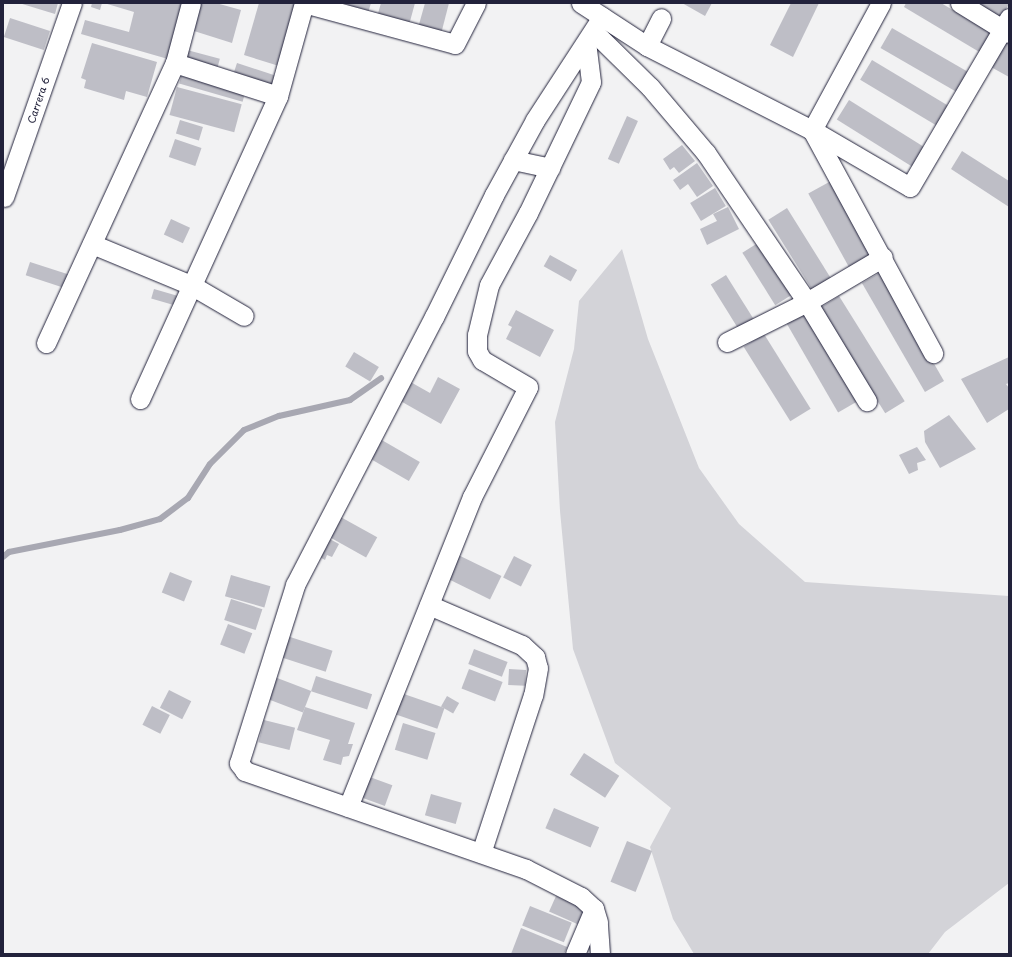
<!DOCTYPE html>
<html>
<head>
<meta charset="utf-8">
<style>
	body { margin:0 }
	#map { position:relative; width:1012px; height:957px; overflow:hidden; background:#f2f2f3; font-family:"Playpen Sans",sans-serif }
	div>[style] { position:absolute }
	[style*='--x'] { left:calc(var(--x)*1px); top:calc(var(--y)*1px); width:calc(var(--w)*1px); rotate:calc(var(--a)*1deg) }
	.green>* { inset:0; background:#d3d3d8 }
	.stream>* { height:6px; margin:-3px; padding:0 3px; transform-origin:3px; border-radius:3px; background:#a8a8b2 }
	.building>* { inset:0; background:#bebec6; transform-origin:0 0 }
	.roads { filter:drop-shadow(0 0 1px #22223b) drop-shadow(0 0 1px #22223b) }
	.street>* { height:19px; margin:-9.5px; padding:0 9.5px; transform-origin:9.5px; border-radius:9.5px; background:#fff }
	span { translate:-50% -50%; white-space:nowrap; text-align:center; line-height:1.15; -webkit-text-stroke:4px #fff; paint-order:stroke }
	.street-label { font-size:10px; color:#22223b }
	.frame { position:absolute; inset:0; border:4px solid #22223b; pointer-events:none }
</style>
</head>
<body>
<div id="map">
	<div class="green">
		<div style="clip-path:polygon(622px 249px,648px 339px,699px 468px,739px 524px,805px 582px,1009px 596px,1009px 883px,945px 932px,928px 954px,694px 954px,673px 919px,650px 847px,671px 808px,615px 763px,573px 649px,560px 511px,555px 422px,574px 349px,579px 301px)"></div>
	</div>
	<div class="stream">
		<div style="--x:3;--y:557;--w:8;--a:-40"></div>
		<div style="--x:9;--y:552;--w:113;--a:-11.2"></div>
		<div style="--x:120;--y:530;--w:41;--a:-15.4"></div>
		<div style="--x:160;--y:519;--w:35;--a:-37"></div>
		<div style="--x:188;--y:498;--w:40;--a:-57.1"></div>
		<div style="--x:210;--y:464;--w:48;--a:-45"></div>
		<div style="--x:244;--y:430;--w:38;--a:-22"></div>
		<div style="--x:279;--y:416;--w:73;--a:-12.7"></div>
		<div style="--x:350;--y:400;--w:38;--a:-35"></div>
	</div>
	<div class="building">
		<div style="clip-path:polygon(19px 3px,58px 3px,55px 14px)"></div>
		<div style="clip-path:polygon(92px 3px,102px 3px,100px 10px,91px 7px)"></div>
		<div style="clip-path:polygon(104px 3px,183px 3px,168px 59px,81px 34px,85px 20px,129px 32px,134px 12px)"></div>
		<div style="clip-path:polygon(201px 3px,216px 3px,241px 10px,232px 43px,194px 31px)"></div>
		<div style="clip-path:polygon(259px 3px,297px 3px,279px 66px,244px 55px)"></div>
		<div style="clip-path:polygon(348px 3px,371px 3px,368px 13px,346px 8px)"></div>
		<div style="clip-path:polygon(381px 3px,415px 3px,409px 25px,377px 17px)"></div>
		<div style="clip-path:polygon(425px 3px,449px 3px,441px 34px,418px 28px)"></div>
		<div style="clip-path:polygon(682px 3px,712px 3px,705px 16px)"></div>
		<div style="clip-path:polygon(791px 3px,819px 3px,793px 57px,770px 45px)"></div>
		<div style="clip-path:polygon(906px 3px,941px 3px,993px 34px,981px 53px,904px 7px)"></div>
		<div style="clip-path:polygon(970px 3px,1009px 3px,1009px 4px,999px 21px)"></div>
		<div style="left:10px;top:18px;width:42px;height:20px;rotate:18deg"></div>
		<div style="left:892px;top:28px;width:89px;height:23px;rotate:30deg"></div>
		<div style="clip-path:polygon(1004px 41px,1009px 44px,1009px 77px,991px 67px)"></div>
		<div style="clip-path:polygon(92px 43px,157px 62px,147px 97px,126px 91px,124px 100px,84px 88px,86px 80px,81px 78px)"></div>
		<div style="left:187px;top:50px;width:34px;height:11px;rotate:15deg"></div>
		<div style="left:872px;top:60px;width:89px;height:23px;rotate:31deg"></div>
		<div style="left:237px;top:63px;width:41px;height:13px;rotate:18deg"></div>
		<div style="left:183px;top:70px;width:66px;height:14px;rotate:16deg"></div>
		<div style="left:177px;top:87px;width:67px;height:29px;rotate:15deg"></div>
		<div style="left:849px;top:100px;width:89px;height:23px;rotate:32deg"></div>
		<div style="left:627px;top:116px;width:12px;height:47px;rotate:24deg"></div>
		<div style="left:180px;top:120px;width:24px;height:14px;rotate:17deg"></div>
		<div style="left:175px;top:139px;width:28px;height:19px;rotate:19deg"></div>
		<div style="clip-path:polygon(682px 145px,695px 161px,679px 173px,674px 167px,670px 170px,663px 159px)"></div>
		<div style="clip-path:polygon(962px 151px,1009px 181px,1009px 207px,951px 169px)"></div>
		<div style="clip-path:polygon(697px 163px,713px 186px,697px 197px,688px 184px,680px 190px,673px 180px)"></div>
		<div style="left:831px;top:181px;width:87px;height:26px;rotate:61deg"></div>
		<div style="left:715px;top:188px;width:21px;height:29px;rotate:59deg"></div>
		<div style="clip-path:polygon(728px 207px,739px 229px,707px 245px,700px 229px,717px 221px,713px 214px)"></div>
		<div style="left:787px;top:208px;width:86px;height:22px;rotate:58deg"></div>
		<div style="left:171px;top:219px;width:21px;height:17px;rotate:25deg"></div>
		<div style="left:761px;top:241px;width:62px;height:22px;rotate:58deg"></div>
		<div style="left:550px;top:255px;width:31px;height:13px;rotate:29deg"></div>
		<div style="left:30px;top:262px;width:44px;height:14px;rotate:18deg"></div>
		<div style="left:881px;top:272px;width:126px;height:22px;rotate:60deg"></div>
		<div style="left:726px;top:275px;width:52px;height:18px;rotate:58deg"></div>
		<div style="left:154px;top:289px;width:25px;height:10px;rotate:16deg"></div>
		<div style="left:839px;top:296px;width:124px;height:23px;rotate:58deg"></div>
		<div style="clip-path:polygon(516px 310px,554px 330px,540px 357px,506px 339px,512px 327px,508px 325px)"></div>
		<div style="left:806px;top:311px;width:104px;height:23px;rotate:60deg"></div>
		<div style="left:764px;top:334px;width:88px;height:24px;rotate:58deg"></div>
		<div style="left:354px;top:352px;width:29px;height:17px;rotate:31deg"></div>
		<div style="clip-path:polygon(1009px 357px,1009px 383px,1006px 384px,1009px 388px,1009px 409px,987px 423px,961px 379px)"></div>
		<div style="clip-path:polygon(438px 377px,460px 389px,441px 424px,397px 399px,407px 380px,430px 393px)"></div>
		<div style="clip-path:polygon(949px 415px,976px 449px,940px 468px,925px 442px,924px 431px)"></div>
		<div style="left:380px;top:439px;width:46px;height:22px;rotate:30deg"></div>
		<div style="clip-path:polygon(917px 447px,926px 460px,917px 463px,918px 470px,909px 474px,899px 455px)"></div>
		<div style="left:337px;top:515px;width:46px;height:23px;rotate:29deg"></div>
		<div style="clip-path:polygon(324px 536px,339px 544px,332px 557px,327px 555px,325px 560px,318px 556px)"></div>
		<div style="left:452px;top:552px;width:55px;height:26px;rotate:26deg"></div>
		<div style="left:514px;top:556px;width:20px;height:24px;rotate:27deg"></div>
		<div style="left:170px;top:572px;width:24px;height:22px;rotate:22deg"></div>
		<div style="left:231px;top:575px;width:41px;height:22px;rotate:16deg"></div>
		<div style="left:231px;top:599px;width:33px;height:22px;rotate:18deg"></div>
		<div style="left:228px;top:624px;width:26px;height:22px;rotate:21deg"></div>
		<div style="left:284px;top:635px;width:51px;height:22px;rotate:18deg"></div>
		<div style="left:474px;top:649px;width:36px;height:16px;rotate:21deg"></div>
		<div style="left:469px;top:669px;width:36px;height:21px;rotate:21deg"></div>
		<div style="left:509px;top:669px;width:17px;height:16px;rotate:3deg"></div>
		<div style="left:272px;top:676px;width:42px;height:23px;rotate:21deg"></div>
		<div style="left:316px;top:676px;width:59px;height:16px;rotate:18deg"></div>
		<div style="left:169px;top:690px;width:25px;height:20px;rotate:27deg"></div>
		<div style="left:401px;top:693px;width:46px;height:22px;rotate:19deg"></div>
		<div style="left:447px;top:696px;width:14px;height:12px;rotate:30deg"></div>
		<div style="left:152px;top:706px;width:20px;height:21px;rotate:27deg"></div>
		<div style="clip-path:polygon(305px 707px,355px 723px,348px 744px,353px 744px,349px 756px,343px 757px,341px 765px,323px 760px,330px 740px,297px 730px)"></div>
		<div style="left:264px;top:720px;width:32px;height:23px;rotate:14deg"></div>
		<div style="left:403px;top:723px;width:34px;height:28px;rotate:17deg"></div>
		<div style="left:584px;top:753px;width:42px;height:26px;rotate:33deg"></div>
		<div style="left:367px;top:776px;width:27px;height:22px;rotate:20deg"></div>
		<div style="left:431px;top:794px;width:32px;height:22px;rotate:16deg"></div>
		<div style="left:554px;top:808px;width:49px;height:22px;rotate:23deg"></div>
		<div style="left:627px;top:841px;width:27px;height:44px;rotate:22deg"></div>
		<div style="left:556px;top:896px;width:32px;height:17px;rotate:24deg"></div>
		<div style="left:530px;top:906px;width:45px;height:21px;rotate:22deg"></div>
		<div style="clip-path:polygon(521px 928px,567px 947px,564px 954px,511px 954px)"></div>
	</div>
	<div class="roads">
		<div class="street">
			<div style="--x:304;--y:3;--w:156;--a:15.2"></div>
			<div style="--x:455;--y:44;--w:46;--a:-62.9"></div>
			<div style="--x:581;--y:3;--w:79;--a:33.1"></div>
			<div style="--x:647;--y:46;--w:185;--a:27"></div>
			<div style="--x:812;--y:130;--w:113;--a:30.2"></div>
			<div style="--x:910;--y:187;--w:196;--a:-59.6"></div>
			<div style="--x:881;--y:3;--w:145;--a:118.5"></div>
			<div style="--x:812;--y:130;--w:254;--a:61.5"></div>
			<div style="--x:960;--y:3;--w:57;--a:31.5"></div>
			<div style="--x:594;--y:32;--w:78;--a:44.5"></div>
			<div style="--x:650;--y:87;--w:87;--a:49.7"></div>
			<div style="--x:706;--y:153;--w:180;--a:55.9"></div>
			<div style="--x:807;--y:302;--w:116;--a:58.8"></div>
			<div style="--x:647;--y:46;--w:31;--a:-63"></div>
			<div style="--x:175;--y:63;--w:108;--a:17.8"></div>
			<div style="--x:513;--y:160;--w:38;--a:12"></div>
			<div style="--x:4;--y:197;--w:206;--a:-70.7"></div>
			<div style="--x:92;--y:244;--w:107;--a:22.5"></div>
			<div style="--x:191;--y:285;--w:61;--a:30.3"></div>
			<div style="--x:727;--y:342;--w:89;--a:-26.6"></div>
			<div style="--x:807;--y:302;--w:88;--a:-30.6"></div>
			<div style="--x:46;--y:343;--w:308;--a:-65.3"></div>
			<div style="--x:175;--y:63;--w:62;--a:-75.1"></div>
			<div style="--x:140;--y:399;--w:333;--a:-65.5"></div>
			<div style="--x:278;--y:96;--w:97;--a:-74.4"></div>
			<div style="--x:429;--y:605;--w:101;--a:23.3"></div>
			<div style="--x:522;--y:645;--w:18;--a:43"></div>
			<div style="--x:535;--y:657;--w:11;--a:75"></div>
			<div style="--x:538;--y:668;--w:27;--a:100"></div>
			<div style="--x:533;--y:695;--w:166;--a:108.2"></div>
			<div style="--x:348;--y:807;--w:334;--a:-68.2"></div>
			<div style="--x:472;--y:497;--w:123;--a:-63"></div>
			<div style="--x:528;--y:387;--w:53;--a:-149.6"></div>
			<div style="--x:482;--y:360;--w:10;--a:-119"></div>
			<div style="--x:477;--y:351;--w:16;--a:-90"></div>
			<div style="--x:477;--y:335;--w:51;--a:-76.5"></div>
			<div style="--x:489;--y:285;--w:82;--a:-61.6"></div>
			<div style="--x:528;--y:213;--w:145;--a:-64.3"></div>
			<div style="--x:591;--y:82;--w:38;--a:-97"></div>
			<div style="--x:575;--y:954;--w:49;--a:-67.1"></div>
			<div style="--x:600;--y:954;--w:32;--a:-94"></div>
			<div style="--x:598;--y:922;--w:14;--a:-107"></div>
			<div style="--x:594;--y:909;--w:18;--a:-137"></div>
			<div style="--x:581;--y:897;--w:62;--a:-153"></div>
			<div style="--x:526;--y:869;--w:298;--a:-160.8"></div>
			<div style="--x:245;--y:771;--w:10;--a:-127"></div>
			<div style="--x:239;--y:763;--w:187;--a:-72.5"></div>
			<div style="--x:295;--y:585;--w:302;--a:-62.6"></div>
			<div style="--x:434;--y:317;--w:136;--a:-63.8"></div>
			<div style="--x:494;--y:195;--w:85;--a:-61.3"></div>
			<div style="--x:535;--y:120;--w:123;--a:-57"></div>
		</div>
	</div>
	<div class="street-label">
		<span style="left:38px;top:100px;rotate:-71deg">Carrera 6</span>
	</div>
	<div class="frame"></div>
</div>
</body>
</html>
